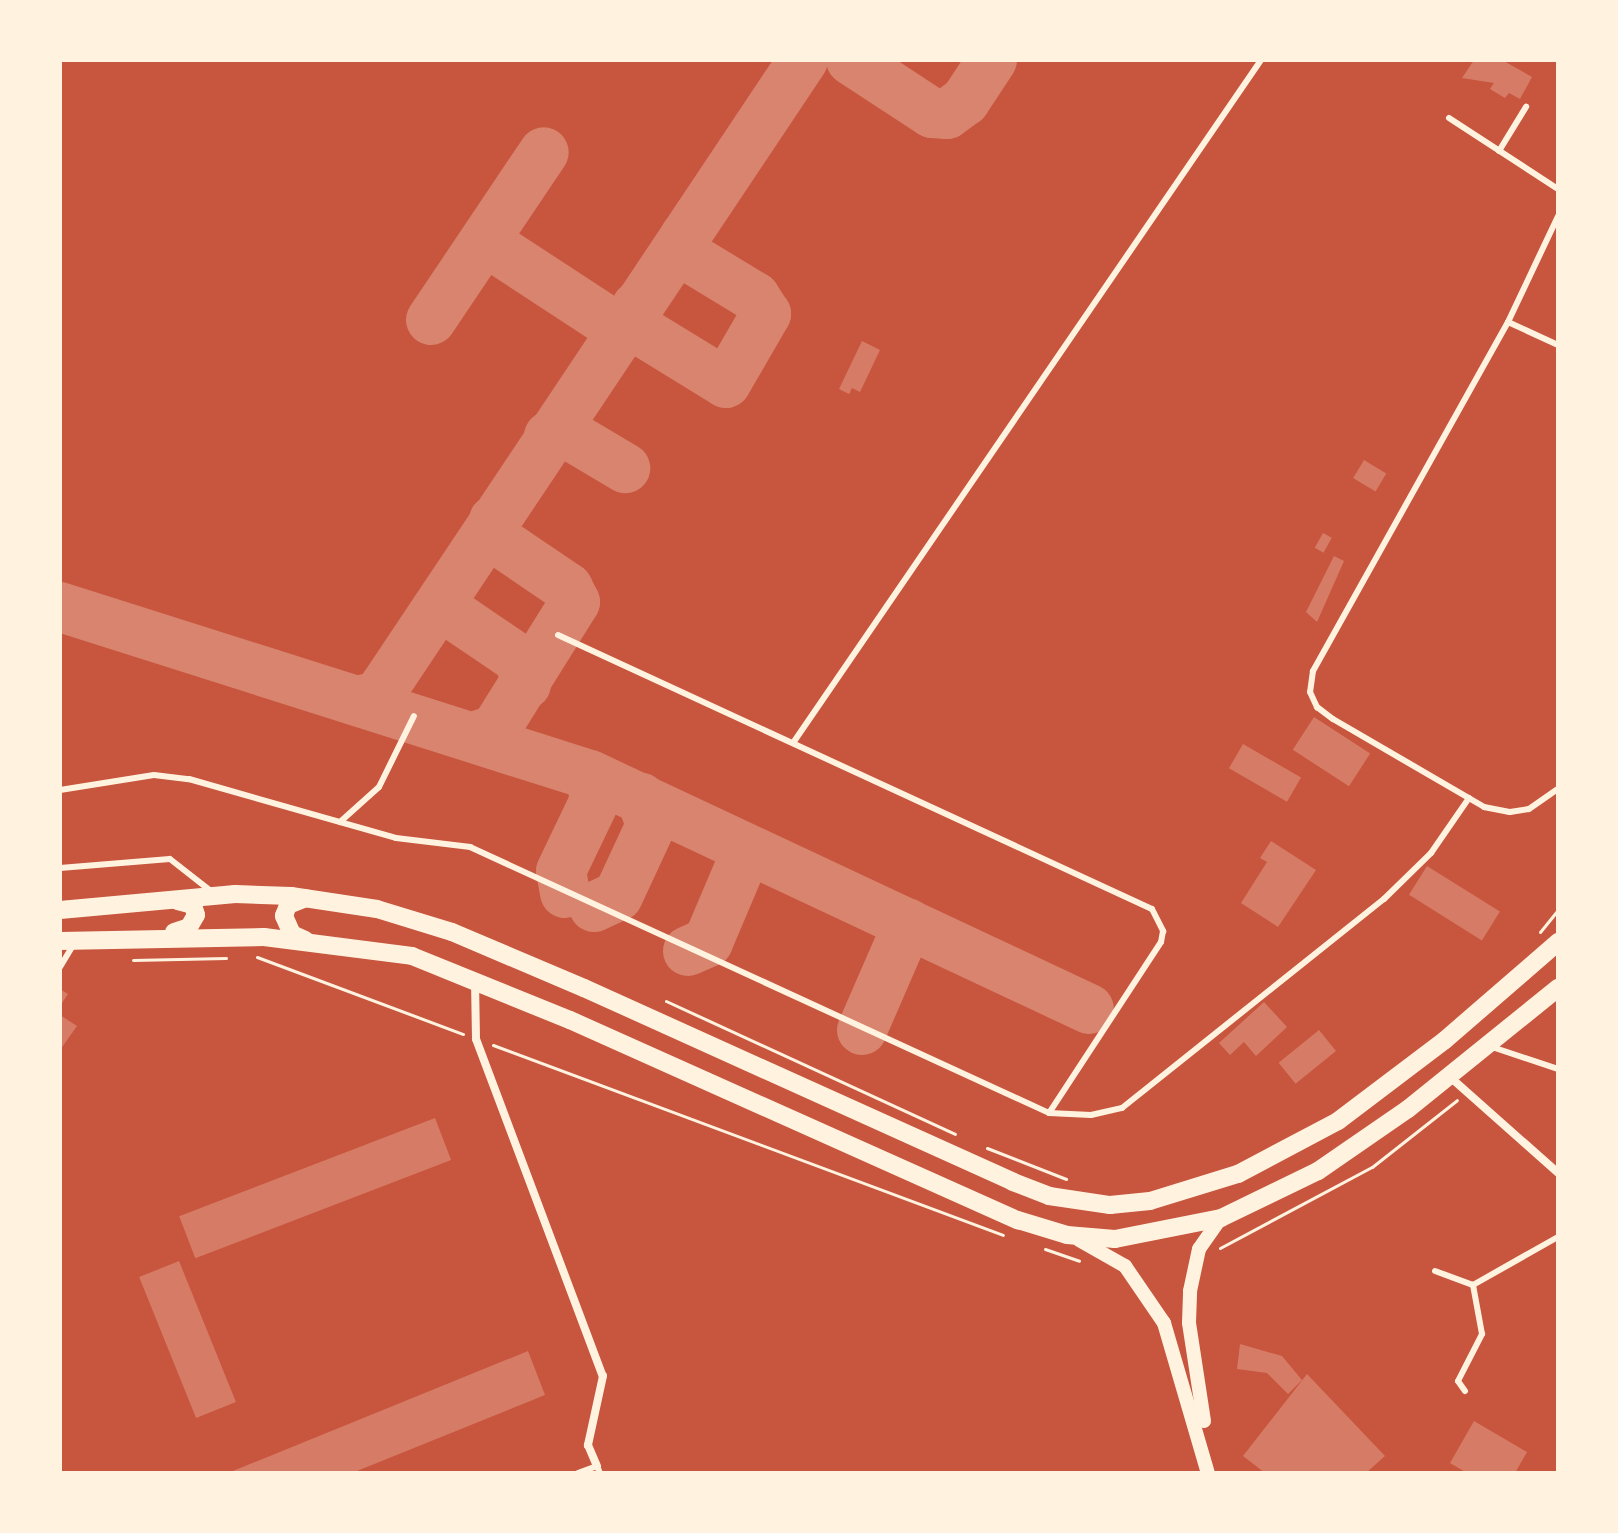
<!DOCTYPE html>
<html>
<head>
<meta charset="utf-8">
<style>
	body { margin:0 }
	#map { position:relative; width:1618px; height:1533px; overflow:hidden; background:#c8553d; font-family:Mulish,sans-serif }
	div>[style] { position:absolute }
	[style*='--x'] { left:calc(var(--x)*1px); top:calc(var(--y)*1px); width:calc(var(--w)*1px); rotate:calc(var(--a)*1deg) }
	.taxiway>* { height:50px; margin:-25px; padding:0 25px; transform-origin:25px; border-radius:25px; background:#d8846e }
	.building>* { inset:0; background:#d67c66; transform-origin:0 0 }
	.path>* { height:3px; margin:-1.5px; padding:0 1.5px; transform-origin:1.5px; border-radius:1.5px; background:#fff3e0 }
	.service>* { height:6px; margin:-3px; padding:0 3px; transform-origin:3px; border-radius:3px; background:#fff3e0 }
	.minor>* { height:8px; margin:-4px; padding:0 4px; transform-origin:4px; border-radius:4px; background:#fff3e0 }
	.tertiary>* { height:14px; margin:-7px; padding:0 7px; transform-origin:7px; border-radius:7px; background:#fff3e0 }
	.primary>* { height:18px; margin:-9px; padding:0 9px; transform-origin:9px; border-radius:9px; background:#fff3e0 }
	span { translate:-50% -50%; white-space:nowrap; text-align:center; line-height:1.15; -webkit-text-stroke:6px #fff3e0; paint-order:stroke }
	.frame { position:absolute; inset:0; border:62px solid #fff3e0; pointer-events:none }
</style>
</head>
<body>
<div id="map">
	<div class="taxiway">
		<div style="--x:851;--y:60;--w:97;--a:33.2"></div>
		<div style="--x:932;--y:113;--w:15;--a:4"></div>
		<div style="--x:947;--y:114;--w:22;--a:-36"></div>
		<div style="--x:965;--y:101;--w:49;--a:-56.6"></div>
		<div style="--x:485;--y:241;--w:163;--a:33.2"></div>
		<div style="--x:637;--y:306;--w:13;--a:108"></div>
		<div style="--x:633;--y:318;--w:12;--a:66"></div>
		<div style="--x:638;--y:329;--w:103;--a:31.5"></div>
		<div style="--x:726;--y:383;--w:80;--a:-59.9"></div>
		<div style="--x:766;--y:314;--w:20;--a:-123"></div>
		<div style="--x:755;--y:297;--w:77;--a:-148.8"></div>
		<div style="--x:689;--y:257;--w:7;--a:-135"></div>
		<div style="--x:684;--y:252;--w:16;--a:-86"></div>
		<div style="--x:431;--y:320;--w:202;--a:-56.1"></div>
		<div style="--x:549;--y:436;--w:17;--a:-10"></div>
		<div style="--x:566;--y:433;--w:69;--a:30.7"></div>
		<div style="--x:444;--y:598;--w:14;--a:73"></div>
		<div style="--x:448;--y:611;--w:87;--a:34.2"></div>
		<div style="--x:520;--y:660;--w:25;--a:76"></div>
		<div style="--x:60;--y:607;--w:556;--a:17.59"></div>
		<div style="--x:590;--y:775;--w:551;--a:25.12"></div>
		<div style="--x:361;--y:700;--w:17;--a:-13"></div>
		<div style="--x:378;--y:696;--w:12;--a:-55"></div>
		<div style="--x:385;--y:686;--w:753;--a:-56.27"></div>
		<div style="--x:476;--y:736;--w:20;--a:-18"></div>
		<div style="--x:495;--y:730;--w:151;--a:-58"></div>
		<div style="--x:575;--y:602;--w:16;--a:-117"></div>
		<div style="--x:568;--y:588;--w:87;--a:-145.8"></div>
		<div style="--x:496;--y:539;--w:19;--a:-96"></div>
		<div style="--x:565;--y:893;--w:22;--a:-100"></div>
		<div style="--x:561;--y:871;--w:79;--a:-64.4"></div>
		<div style="--x:595;--y:800;--w:25;--a:-101"></div>
		<div style="--x:594;--y:907;--w:26;--a:-25"></div>
		<div style="--x:618;--y:896;--w:78;--a:-65.1"></div>
		<div style="--x:651;--y:825;--w:29;--a:-110"></div>
		<div style="--x:688;--y:951;--w:22;--a:-24"></div>
		<div style="--x:708;--y:942;--w:100;--a:-67"></div>
		<div style="--x:862;--y:1030;--w:116;--a:-66.5"></div>
	</div>
	<div class="building">
		<div style="clip-path:polygon(1474px 60px,1502px 60px,1532px 77px,1520px 99px,1509px 93px,1505px 98px,1490px 89px,1494px 83px,1462px 78px)"></div>
		<div style="clip-path:polygon(862px 341px,880px 350px,860px 392px,852px 388px,849px 394px,839px 389px)"></div>
		<div style="left:1364px;top:460px;width:26px;height:21px;rotate:31deg"></div>
		<div style="left:1323px;top:533px;width:10px;height:17px;rotate:29deg"></div>
		<div style="clip-path:polygon(1334px 556px,1344px 561px,1317px 622px,1306px 612px)"></div>
		<div style="left:1314px;top:717px;width:67px;height:39px;rotate:33deg"></div>
		<div style="left:1243px;top:744px;width:67px;height:28px;rotate:30deg"></div>
		<div style="clip-path:polygon(1271px 841px,1316px 870px,1278px 927px,1241px 903px,1267px 862px,1260px 858px)"></div>
		<div style="left:1427px;top:866px;width:86px;height:34px;rotate:32deg"></div>
		<div style="clip-path:polygon(60px 989px,68px 994px,60px 1006px)"></div>
		<div style="clip-path:polygon(1264px 1002px,1287px 1027px,1256px 1056px,1244px 1042px,1230px 1055px,1219px 1043px)"></div>
		<div style="clip-path:polygon(60px 1015px,77px 1026px,60px 1050px)"></div>
		<div style="left:1319px;top:1030px;width:27px;height:52px;rotate:51deg"></div>
		<div style="left:435px;top:1118px;width:45px;height:274px;rotate:69deg"></div>
		<div style="left:179px;top:1261px;width:152px;height:43px;rotate:68deg"></div>
		<div style="clip-path:polygon(1240px 1344px,1282px 1356px,1302px 1380px,1288px 1394px,1267px 1373px,1237px 1369px)"></div>
		<div style="clip-path:polygon(528px 1351px,545px 1395px,352px 1473px,228px 1473px)"></div>
		<div style="clip-path:polygon(1307px 1374px,1385px 1456px,1366px 1473px,1265px 1473px,1243px 1456px)"></div>
		<div style="clip-path:polygon(1474px 1421px,1527px 1452px,1515px 1473px,1467px 1473px,1450px 1463px)"></div>
	</div>
	<div class="path">
		<div style="--x:1540;--y:932;--w:28;--a:-51"></div>
		<div style="--x:257;--y:957;--w:220;--a:20.5"></div>
		<div style="--x:133;--y:960;--w:93;--a:-1.2"></div>
		<div style="--x:666;--y:1001;--w:318;--a:24.7"></div>
		<div style="--x:493;--y:1045;--w:544;--a:20.43"></div>
		<div style="--x:987;--y:1148;--w:85;--a:21.4"></div>
		<div style="--x:1220;--y:1248;--w:172;--a:-28.1"></div>
		<div style="--x:1372;--y:1167;--w:108;--a:-38.2"></div>
		<div style="--x:1045;--y:1249;--w:36;--a:19"></div>
	</div>
	<div class="service">
		<div style="--x:1449;--y:118;--w:130;--a:33.1"></div>
		<div style="--x:1499;--y:151;--w:52;--a:-58.5"></div>
		<div style="--x:1508;--y:322;--w:117;--a:-64.7"></div>
		<div style="--x:1558;--y:345;--w:55;--a:-155.3"></div>
		<div style="--x:1508;--y:322;--w:400;--a:119.2"></div>
		<div style="--x:1313;--y:671;--w:21;--a:98"></div>
		<div style="--x:1310;--y:692;--w:17;--a:65"></div>
		<div style="--x:1317;--y:707;--w:20;--a:37"></div>
		<div style="--x:1333;--y:719;--w:175;--a:30.2"></div>
		<div style="--x:1484;--y:807;--w:26;--a:11"></div>
		<div style="--x:1510;--y:812;--w:19;--a:-9"></div>
		<div style="--x:1529;--y:809;--w:35;--a:-35"></div>
		<div style="--x:558;--y:635;--w:654;--a:24.76"></div>
		<div style="--x:1152;--y:909;--w:25;--a:63"></div>
		<div style="--x:1163;--y:931;--w:11;--a:100"></div>
		<div style="--x:1161;--y:942;--w:204;--a:123.2"></div>
		<div style="--x:793;--y:743;--w:828;--a:-55.58"></div>
		<div style="--x:60;--y:790;--w:95;--a:-9.1"></div>
		<div style="--x:154;--y:775;--w:35;--a:7"></div>
		<div style="--x:189;--y:779;--w:215;--a:15.9"></div>
		<div style="--x:396;--y:838;--w:75;--a:6.9"></div>
		<div style="--x:470;--y:847;--w:637;--a:24.67"></div>
		<div style="--x:1049;--y:1113;--w:42;--a:2.7"></div>
		<div style="--x:1091;--y:1115;--w:32;--a:-13"></div>
		<div style="--x:1122;--y:1108;--w:335;--a:-38.6"></div>
		<div style="--x:1384;--y:899;--w:66;--a:-44.4"></div>
		<div style="--x:1431;--y:853;--w:67;--a:-55.4"></div>
		<div style="--x:340;--y:822;--w:52;--a:-41.9"></div>
		<div style="--x:379;--y:787;--w:79;--a:-63.8"></div>
		<div style="--x:60;--y:868;--w:110;--a:-4.7"></div>
		<div style="--x:170;--y:859;--w:52;--a:38"></div>
		<div style="--x:60;--y:967;--w:26;--a:-59"></div>
		<div style="--x:1492;--y:1047;--w:70;--a:18.4"></div>
		<div style="--x:1435;--y:1271;--w:40;--a:20.2"></div>
		<div style="--x:1473;--y:1285;--w:98;--a:-29.5"></div>
		<div style="--x:1465;--y:1391;--w:12;--a:-125"></div>
		<div style="--x:1458;--y:1381;--w:53;--a:-62.9"></div>
		<div style="--x:1482;--y:1334;--w:50;--a:-100.4"></div>
		<div style="--x:578;--y:1473;--w:20;--a:-20"></div>
		<div style="--x:597;--y:1466;--w:8;--a:67"></div>
	</div>
	<div class="minor">
		<div style="--x:475;--y:981;--w:58;--a:89"></div>
		<div style="--x:476;--y:1039;--w:360;--a:69.4"></div>
		<div style="--x:603;--y:1376;--w:71;--a:102.3"></div>
		<div style="--x:588;--y:1445;--w:23;--a:67"></div>
		<div style="--x:1450;--y:1077;--w:144;--a:41.6"></div>
	</div>
	<div class="tertiary">
		<div style="--x:1079;--y:1240;--w:53;--a:29.5"></div>
		<div style="--x:1125;--y:1266;--w:69;--a:55.6"></div>
		<div style="--x:1164;--y:1323;--w:156;--a:73.7"></div>
		<div style="--x:1204;--y:1421;--w:99;--a:-98.7"></div>
		<div style="--x:1189;--y:1323;--w:32;--a:-88"></div>
		<div style="--x:1190;--y:1291;--w:43;--a:-77.9"></div>
		<div style="--x:1199;--y:1249;--w:38;--a:-55"></div>
	</div>
	<div class="primary">
		<div style="--x:60;--y:910;--w:176;--a:-5.2"></div>
		<div style="--x:235;--y:894;--w:56;--a:2"></div>
		<div style="--x:291;--y:896;--w:87;--a:8.6"></div>
		<div style="--x:377;--y:909;--w:78;--a:17"></div>
		<div style="--x:452;--y:932;--w:143;--a:23"></div>
		<div style="--x:584;--y:988;--w:471;--a:24.3"></div>
		<div style="--x:1013;--y:1182;--w:39;--a:21"></div>
		<div style="--x:1049;--y:1196;--w:62;--a:8.4"></div>
		<div style="--x:1110;--y:1205;--w:40;--a:-5.7"></div>
		<div style="--x:1150;--y:1201;--w:92;--a:-17.1"></div>
		<div style="--x:1238;--y:1174;--w:113;--a:-27.9"></div>
		<div style="--x:1338;--y:1121;--w:134;--a:-37.1"></div>
		<div style="--x:1445;--y:1040;--w:150;--a:-40.9"></div>
		<div style="--x:174;--y:932;--w:16;--a:-18"></div>
		<div style="--x:189;--y:927;--w:14;--a:-60"></div>
		<div style="--x:196;--y:915;--w:10;--a:-107"></div>
		<div style="--x:193;--y:905;--w:16;--a:-166"></div>
		<div style="--x:305;--y:940;--w:14;--a:-155"></div>
		<div style="--x:292;--y:934;--w:20;--a:-114"></div>
		<div style="--x:284;--y:916;--w:12;--a:-70"></div>
		<div style="--x:288;--y:905;--w:19;--a:-21"></div>
		<div style="--x:60;--y:941;--w:204;--a:-1.1"></div>
		<div style="--x:264;--y:937;--w:149;--a:7.3"></div>
		<div style="--x:412;--y:956;--w:170;--a:22.1"></div>
		<div style="--x:570;--y:1020;--w:491;--a:24.1"></div>
		<div style="--x:1018;--y:1220;--w:51;--a:17"></div>
		<div style="--x:1067;--y:1235;--w:48;--a:4.8"></div>
		<div style="--x:1115;--y:1239;--w:108;--a:-11.2"></div>
		<div style="--x:1221;--y:1218;--w:108;--a:-25.9"></div>
		<div style="--x:1318;--y:1171;--w:109;--a:-34.6"></div>
		<div style="--x:1408;--y:1109;--w:193;--a:-38.9"></div>
	</div>
	<div class="frame"></div>
</div>
</body>
</html>
